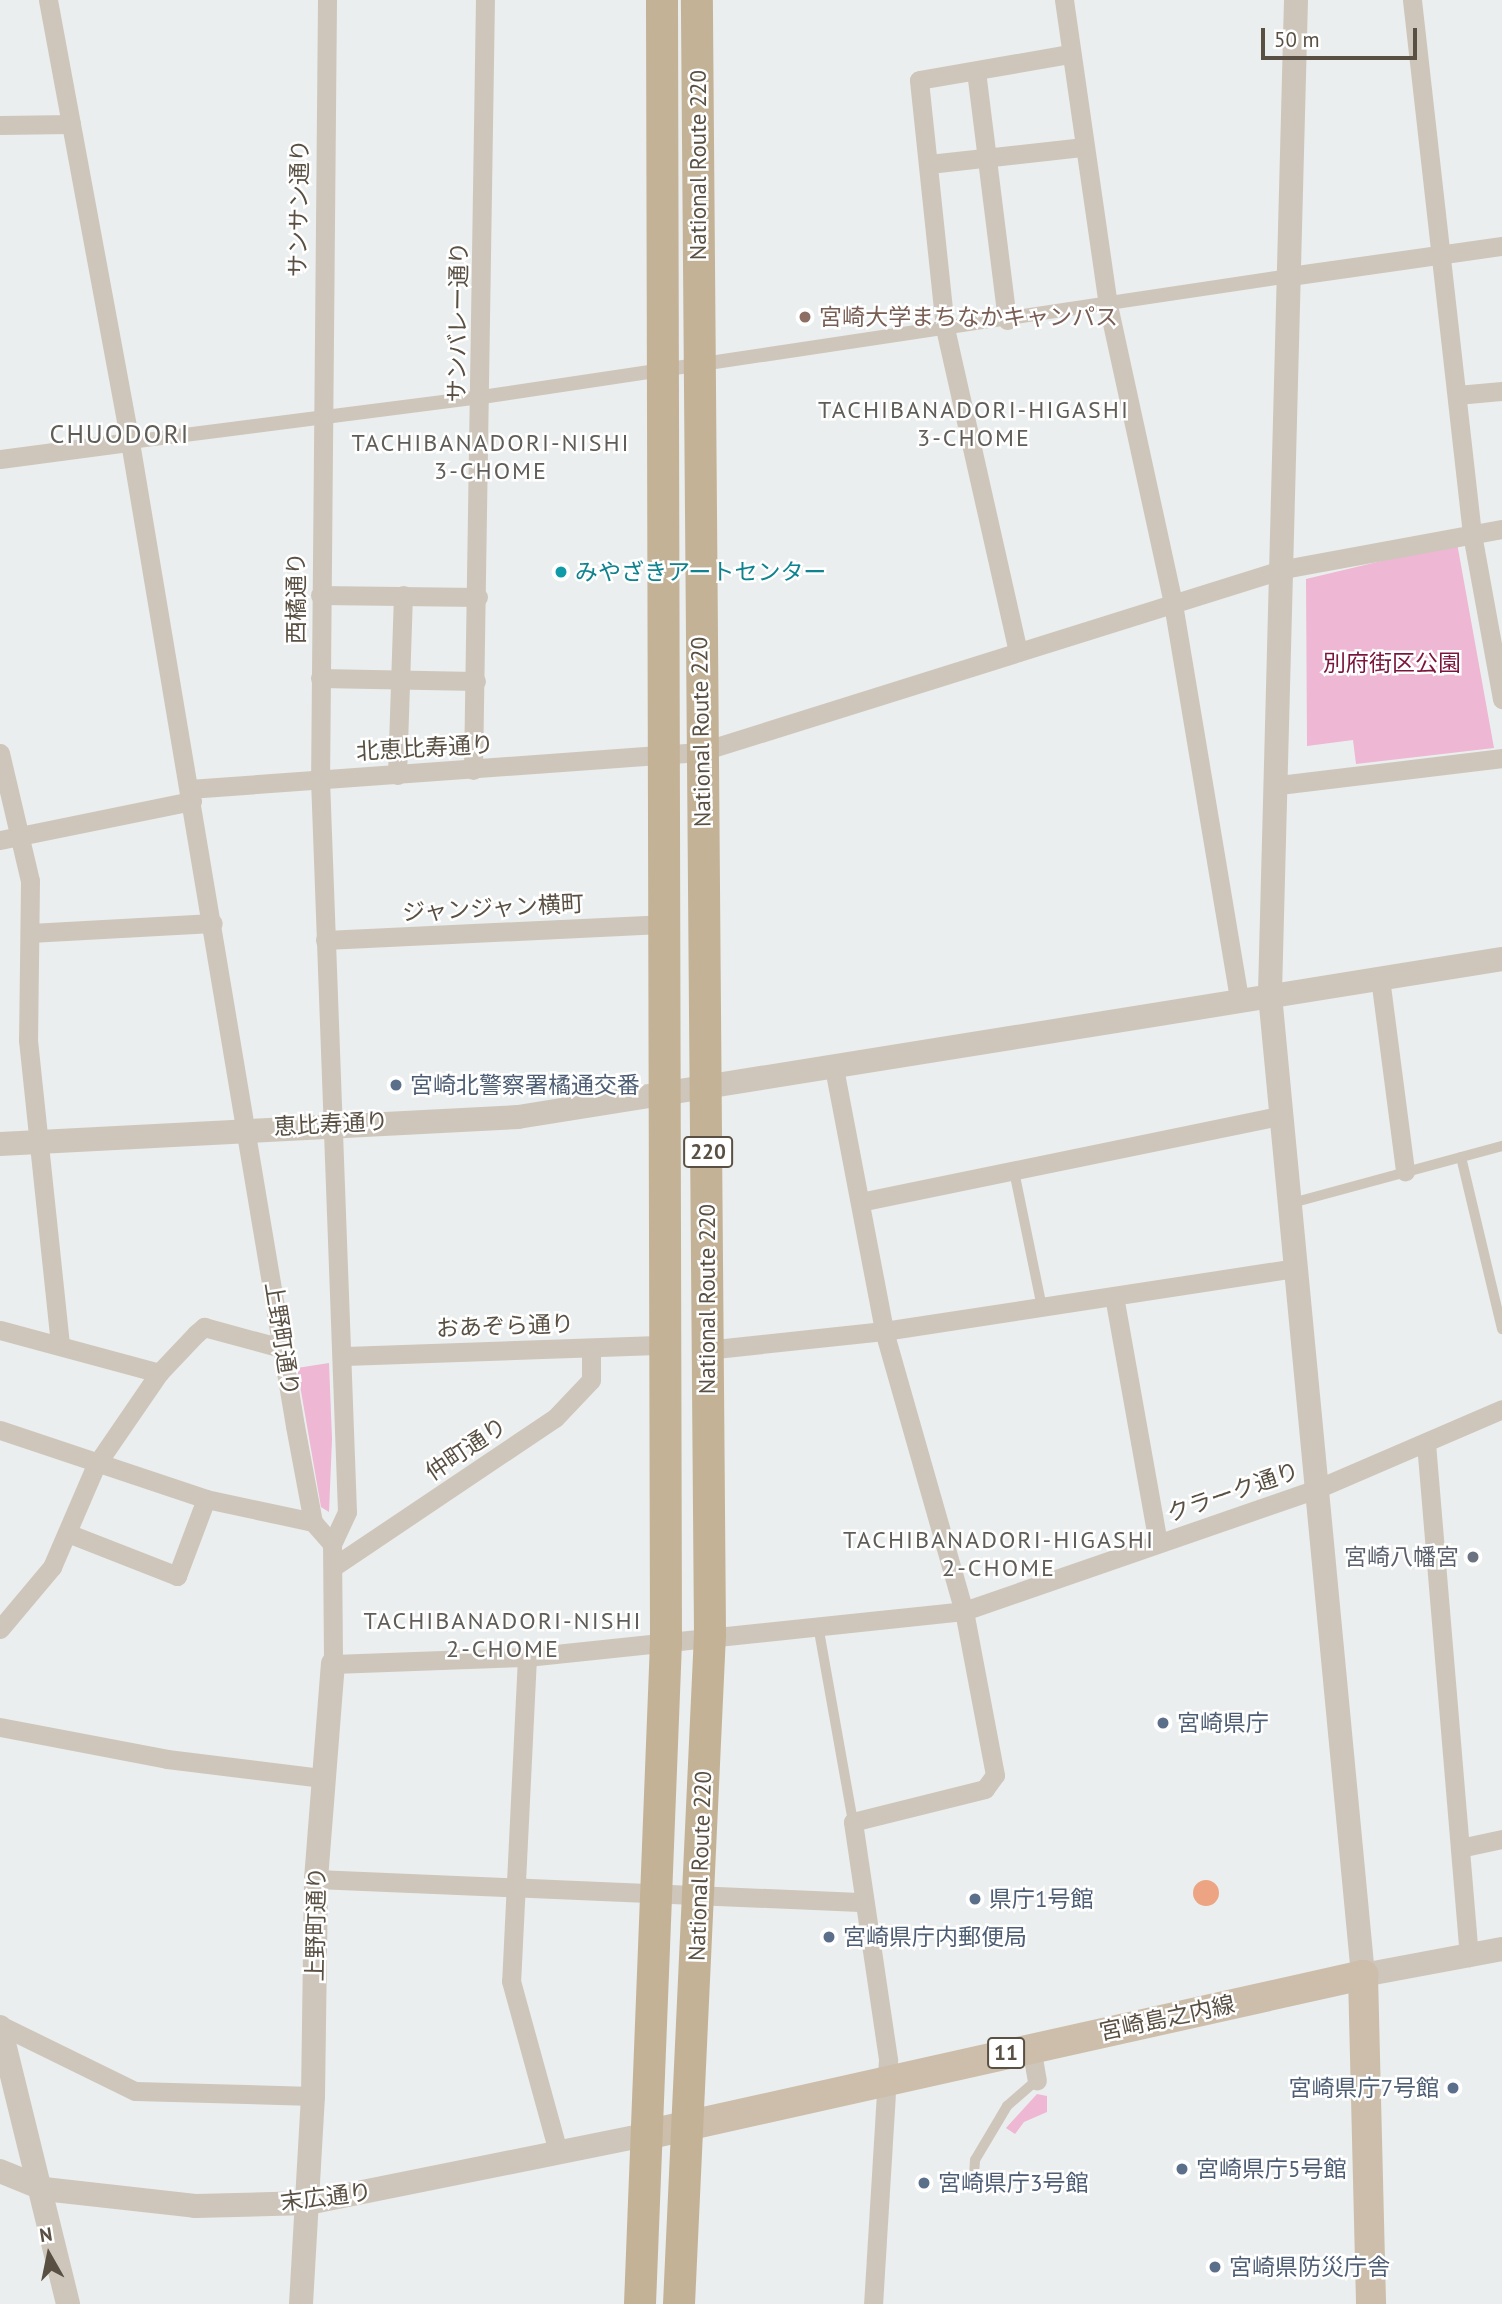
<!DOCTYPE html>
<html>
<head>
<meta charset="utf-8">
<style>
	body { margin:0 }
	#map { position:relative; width:1502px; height:2304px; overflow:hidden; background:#ebeeee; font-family:"PT Sans","Noto Sans JP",sans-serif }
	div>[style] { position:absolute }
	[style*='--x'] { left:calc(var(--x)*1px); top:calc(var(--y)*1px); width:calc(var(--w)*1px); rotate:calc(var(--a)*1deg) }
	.green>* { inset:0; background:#eeb7d3 }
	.water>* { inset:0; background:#eda483 }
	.round { border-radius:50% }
	.service>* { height:10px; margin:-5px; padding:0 5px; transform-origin:5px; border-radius:5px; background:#cec6bb }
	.pedestrian>* { height:14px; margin:-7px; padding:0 7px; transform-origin:7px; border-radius:7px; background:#cec6bb }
	.minor>* { height:19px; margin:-9.5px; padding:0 9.5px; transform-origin:9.5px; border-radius:9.5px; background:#cec6bb }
	.tertiary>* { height:24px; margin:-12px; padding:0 12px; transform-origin:12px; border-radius:12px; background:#cec6bb }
	.primary>* { height:30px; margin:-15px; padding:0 15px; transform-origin:15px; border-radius:15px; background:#ccbeaa }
	.trunk>* { height:32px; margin:-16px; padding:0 16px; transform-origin:16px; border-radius:16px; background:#c4b296 }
	.dots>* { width:19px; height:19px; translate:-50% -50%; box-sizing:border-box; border:4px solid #fff; border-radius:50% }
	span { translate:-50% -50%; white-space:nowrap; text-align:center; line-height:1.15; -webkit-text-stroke:5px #fff; paint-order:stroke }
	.shield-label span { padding:2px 5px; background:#fff; border:2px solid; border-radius:5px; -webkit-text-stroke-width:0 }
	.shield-label { font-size:21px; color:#595043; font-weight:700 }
	.street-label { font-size:23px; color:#595043 }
	.education-label { font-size:23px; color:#785e54 }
	.left { translate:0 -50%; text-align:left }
	.culture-label { font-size:23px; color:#0d838f }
	.park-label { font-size:23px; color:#7a143c }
	.service-label { font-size:23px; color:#4e5e75 }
	.right { translate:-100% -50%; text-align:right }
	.worship-label { font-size:23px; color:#5b616d }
	.neighbourhood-label { font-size:24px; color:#605d58; letter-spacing:2px }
	.quarter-label { font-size:26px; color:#605d58; letter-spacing:2px }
	.north { position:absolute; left:14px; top:2220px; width:70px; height:70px; -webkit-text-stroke:5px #fff; paint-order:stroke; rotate:351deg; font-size:19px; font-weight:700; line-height:28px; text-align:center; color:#595043 }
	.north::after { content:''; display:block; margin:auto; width:24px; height:32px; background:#595043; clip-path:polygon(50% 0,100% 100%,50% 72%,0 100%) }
	.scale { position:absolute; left:1261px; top:28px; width:156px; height:32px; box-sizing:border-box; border:4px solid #595043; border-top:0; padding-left:9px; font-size:21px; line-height:24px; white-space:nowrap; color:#595043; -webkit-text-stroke:5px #fff; paint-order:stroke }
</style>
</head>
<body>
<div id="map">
	<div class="green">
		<div style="clip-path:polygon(1457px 543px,1494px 748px,1356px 764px,1353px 740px,1307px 746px,1306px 579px)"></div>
		<div style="clip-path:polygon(329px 1363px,332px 1439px,329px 1512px,321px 1507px,297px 1368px)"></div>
		<div style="clip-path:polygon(1037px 2094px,1047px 2096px,1047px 2112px,1024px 2122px,1015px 2134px,1006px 2128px)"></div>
	</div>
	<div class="water">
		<div class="round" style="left:1193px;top:1880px;width:26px;height:26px"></div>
	</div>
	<div class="service">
		<div style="--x:1461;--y:1157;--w:177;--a:76.6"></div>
		<div style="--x:1014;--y:1171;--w:139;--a:78.4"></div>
		<div style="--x:1292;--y:1203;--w:218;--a:-15.2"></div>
		<div style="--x:819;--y:1631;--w:194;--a:79.9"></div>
		<div style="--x:974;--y:2175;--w:15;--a:-86"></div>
		<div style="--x:975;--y:2160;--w:63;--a:-59.3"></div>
		<div style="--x:1007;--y:2106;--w:40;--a:-41"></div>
	</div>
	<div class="pedestrian">
		<div style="--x:130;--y:442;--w:355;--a:-7.3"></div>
		<div style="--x:482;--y:397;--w:817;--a:-8.52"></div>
	</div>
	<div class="minor">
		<div style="--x:48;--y:0;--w:450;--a:79.5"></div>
		<div style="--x:130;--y:442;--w:998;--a:80.48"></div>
		<div style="--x:295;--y:1426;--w:98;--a:79.4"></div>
		<div style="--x:313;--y:1522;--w:29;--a:49"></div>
		<div style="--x:332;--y:1544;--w:120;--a:89.5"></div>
		<div style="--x:333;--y:1664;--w:194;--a:-2.1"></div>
		<div style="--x:527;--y:1657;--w:439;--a:-6"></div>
		<div style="--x:964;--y:1611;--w:376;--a:-19.1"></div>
		<div style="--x:1319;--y:1488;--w:199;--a:-23.3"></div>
		<div style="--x:327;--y:0;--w:779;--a:90.51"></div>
		<div style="--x:320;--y:779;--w:733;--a:87.89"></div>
		<div style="--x:347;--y:1512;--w:35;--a:115"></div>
		<div style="--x:1064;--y:0;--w:308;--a:81.8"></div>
		<div style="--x:1108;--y:305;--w:306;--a:77.7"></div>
		<div style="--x:1173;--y:604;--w:400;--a:80.5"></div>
		<div style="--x:1412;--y:0;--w:537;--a:83.59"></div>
		<div style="--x:1472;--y:534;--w:168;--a:79.7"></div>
		<div style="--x:976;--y:71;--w:251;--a:82.9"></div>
		<div style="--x:0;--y:125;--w:71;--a:-0.8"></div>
		<div style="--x:929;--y:164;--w:156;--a:-6.3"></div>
		<div style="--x:1290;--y:276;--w:214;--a:-8.1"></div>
		<div style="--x:1457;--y:395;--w:45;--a:-5.1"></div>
		<div style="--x:0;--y:459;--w:131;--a:-7.5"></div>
		<div style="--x:320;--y:595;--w:158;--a:0.7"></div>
		<div style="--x:1018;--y:652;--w:332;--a:-102.7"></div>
		<div style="--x:945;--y:328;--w:249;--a:-96"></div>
		<div style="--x:919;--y:80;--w:153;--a:-9.8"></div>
		<div style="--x:320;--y:678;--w:156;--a:1.1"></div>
		<div style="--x:0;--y:753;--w:131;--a:76.8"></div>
		<div style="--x:30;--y:881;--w:159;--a:90.7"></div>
		<div style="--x:28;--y:1040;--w:306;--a:84"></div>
		<div style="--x:473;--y:770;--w:770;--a:-89.11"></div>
		<div style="--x:397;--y:775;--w:180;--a:-88.1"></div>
		<div style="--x:1279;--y:785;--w:225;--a:-6.9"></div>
		<div style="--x:189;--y:789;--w:512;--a:-4.14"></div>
		<div style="--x:700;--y:752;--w:612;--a:-17.4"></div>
		<div style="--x:1284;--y:569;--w:222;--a:-10.4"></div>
		<div style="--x:0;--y:840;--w:196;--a:-11.5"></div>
		<div style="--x:30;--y:933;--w:183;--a:-3.1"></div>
		<div style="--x:325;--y:940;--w:337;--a:-2.7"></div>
		<div style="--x:1380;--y:978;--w:195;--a:82.6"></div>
		<div style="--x:834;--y:1068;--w:268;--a:79.2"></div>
		<div style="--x:884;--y:1331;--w:291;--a:74.1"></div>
		<div style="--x:964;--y:1611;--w:167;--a:79.3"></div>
		<div style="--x:995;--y:1775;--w:17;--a:126"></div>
		<div style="--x:985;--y:1789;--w:136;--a:166"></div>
		<div style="--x:853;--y:1822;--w:241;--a:81.6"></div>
		<div style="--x:888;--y:2060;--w:244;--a:93.5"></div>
		<div style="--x:860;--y:1202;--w:429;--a:-11.6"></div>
		<div style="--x:1114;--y:1296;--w:251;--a:79.9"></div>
		<div style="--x:0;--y:1330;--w:165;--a:15.1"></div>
		<div style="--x:706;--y:1350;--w:179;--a:-6.1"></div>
		<div style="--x:884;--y:1331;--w:417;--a:-8.7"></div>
		<div style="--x:345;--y:1356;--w:320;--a:-2"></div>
		<div style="--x:0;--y:1430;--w:217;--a:18.5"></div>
		<div style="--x:206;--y:1499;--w:109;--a:12.1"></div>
		<div style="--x:1426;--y:1443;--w:516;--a:85.22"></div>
		<div style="--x:70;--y:1534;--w:115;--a:21.4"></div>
		<div style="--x:177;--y:1576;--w:82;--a:-69.4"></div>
		<div style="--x:333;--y:1567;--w:267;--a:-33.9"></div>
		<div style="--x:555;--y:1418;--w:52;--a:-46.5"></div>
		<div style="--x:591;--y:1380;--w:32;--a:-90"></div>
		<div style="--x:0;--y:1629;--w:81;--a:-50"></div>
		<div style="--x:52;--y:1567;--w:111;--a:-66.7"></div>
		<div style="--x:96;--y:1465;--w:112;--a:-55.6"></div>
		<div style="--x:159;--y:1373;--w:54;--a:-46.5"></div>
		<div style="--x:196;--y:1334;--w:11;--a:-41"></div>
		<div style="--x:204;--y:1327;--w:84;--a:15.2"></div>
		<div style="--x:527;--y:1657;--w:324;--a:92.8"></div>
		<div style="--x:511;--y:1981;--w:177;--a:74.6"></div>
		<div style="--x:0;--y:1727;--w:170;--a:10.8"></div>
		<div style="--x:167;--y:1759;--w:155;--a:7"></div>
		<div style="--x:1460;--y:1848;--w:43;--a:-12.1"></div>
		<div style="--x:316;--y:1879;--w:544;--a:2.42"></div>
		<div style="--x:0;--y:2025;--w:150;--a:26.1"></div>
		<div style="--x:135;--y:2091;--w:178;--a:1.6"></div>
		<div style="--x:1031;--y:2047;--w:34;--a:80"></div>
	</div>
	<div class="tertiary">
		<div style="--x:1296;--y:0;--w:995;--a:91.5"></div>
		<div style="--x:1270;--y:995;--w:984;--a:84.58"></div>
		<div style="--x:1363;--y:1975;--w:141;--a:-10.6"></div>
		<div style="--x:0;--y:1144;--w:519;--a:-2.98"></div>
		<div style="--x:518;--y:1117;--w:997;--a:-9.12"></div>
		<div style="--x:0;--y:2027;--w:285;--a:76.2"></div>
		<div style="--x:0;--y:2171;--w:48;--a:22.2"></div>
		<div style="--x:44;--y:2189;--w:152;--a:6.4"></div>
		<div style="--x:195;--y:2206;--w:113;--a:-1.5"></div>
		<div style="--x:308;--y:2203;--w:349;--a:-11.4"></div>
		<div style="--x:301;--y:2304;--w:208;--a:-86.7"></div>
		<div style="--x:313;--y:2096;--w:217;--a:-89.2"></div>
		<div style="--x:316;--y:1879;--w:216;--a:-85.5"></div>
	</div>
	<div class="primary">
		<div style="--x:650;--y:2134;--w:731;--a:-12.57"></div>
		<div style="--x:1363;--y:1975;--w:329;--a:88.6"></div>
	</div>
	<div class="trunk">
		<div style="--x:640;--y:2304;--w:663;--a:-87.75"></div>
		<div style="--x:666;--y:1642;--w:1642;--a:-90.14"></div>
		<div style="--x:679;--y:2304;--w:671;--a:-87.35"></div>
		<div style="--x:710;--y:1634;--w:1634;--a:-90.46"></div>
	</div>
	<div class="dots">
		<div style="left:805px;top:317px;background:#8d6e63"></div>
		<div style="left:561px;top:572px;background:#0f9aa8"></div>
		<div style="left:396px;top:1085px;background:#5c6f8a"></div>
		<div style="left:1473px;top:1557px;background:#6b7280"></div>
		<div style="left:1163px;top:1723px;background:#5c6f8a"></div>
		<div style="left:975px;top:1899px;background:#5c6f8a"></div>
		<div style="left:829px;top:1937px;background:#5c6f8a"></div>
		<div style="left:1453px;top:2088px;background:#5c6f8a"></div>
		<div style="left:1182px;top:2169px;background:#5c6f8a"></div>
		<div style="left:924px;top:2183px;background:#5c6f8a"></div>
		<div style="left:1215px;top:2267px;background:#5c6f8a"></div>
	</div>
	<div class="shield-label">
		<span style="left:708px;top:1152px">220</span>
		<span style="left:1006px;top:2053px">11</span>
	</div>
	<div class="street-label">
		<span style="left:698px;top:165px;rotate:-90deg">National Route 220</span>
		<span style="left:299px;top:208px;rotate:-89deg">サンサン通り</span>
		<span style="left:458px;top:322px;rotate:-89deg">サンバレー通り</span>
		<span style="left:296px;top:598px;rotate:-90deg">西橘通り</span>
		<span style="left:701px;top:732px;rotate:-91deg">National Route 220</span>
		<span style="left:425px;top:748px;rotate:-3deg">北恵比寿通り</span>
		<span style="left:493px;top:908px;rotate:-3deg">ジャンジャン横町</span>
		<span style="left:331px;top:1124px;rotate:-3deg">恵比寿通り</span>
		<span style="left:707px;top:1299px;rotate:-90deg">National Route 220</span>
		<span style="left:505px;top:1326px;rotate:-2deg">おあぞら通り</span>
		<span style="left:282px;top:1339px;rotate:81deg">上野町通り</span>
		<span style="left:466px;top:1449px;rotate:-34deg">仲町通り</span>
		<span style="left:1233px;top:1492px;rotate:-19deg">クラーク通り</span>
		<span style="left:700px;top:1866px;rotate:-88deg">National Route 220</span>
		<span style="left:316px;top:1924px;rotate:-89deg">上野町通り</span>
		<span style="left:1167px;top:2018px;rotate:-12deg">宮崎島之内線</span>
		<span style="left:326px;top:2197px;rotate:-7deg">末広通り</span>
	</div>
	<div class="education-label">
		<span class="left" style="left:819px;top:317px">宮崎大学まちなかキャンパス</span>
	</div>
	<div class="culture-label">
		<span class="left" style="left:575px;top:572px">みやざきアートセンター</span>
	</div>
	<div class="park-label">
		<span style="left:1392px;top:663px">別府街区公園</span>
	</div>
	<div class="service-label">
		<span class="left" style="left:410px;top:1085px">宮崎北警察署橘通交番</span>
		<span class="left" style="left:1177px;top:1723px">宮崎県庁</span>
		<span class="left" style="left:989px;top:1899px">県庁1号館</span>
		<span class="left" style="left:843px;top:1937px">宮崎県庁内郵便局</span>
		<span class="right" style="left:1439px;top:2088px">宮崎県庁7号館</span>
		<span class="left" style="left:1196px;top:2169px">宮崎県庁5号館</span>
		<span class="left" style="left:938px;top:2183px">宮崎県庁3号館</span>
		<span class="left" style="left:1229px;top:2267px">宮崎県防災庁舎</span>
	</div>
	<div class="worship-label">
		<span class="right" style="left:1459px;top:1557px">宮崎八幡宮</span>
	</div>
	<div class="neighbourhood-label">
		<span style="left:974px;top:424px">TACHIBANADORI-HIGASHI<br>3-CHOME</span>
		<span style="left:491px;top:457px">TACHIBANADORI-NISHI<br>3-CHOME</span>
		<span style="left:999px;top:1554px">TACHIBANADORI-HIGASHI<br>2-CHOME</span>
		<span style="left:503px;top:1635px">TACHIBANADORI-NISHI<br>2-CHOME</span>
	</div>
	<div class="quarter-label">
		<span style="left:120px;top:434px">CHUODORI</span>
	</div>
	<div class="north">N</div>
	<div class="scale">50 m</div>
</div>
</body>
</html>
